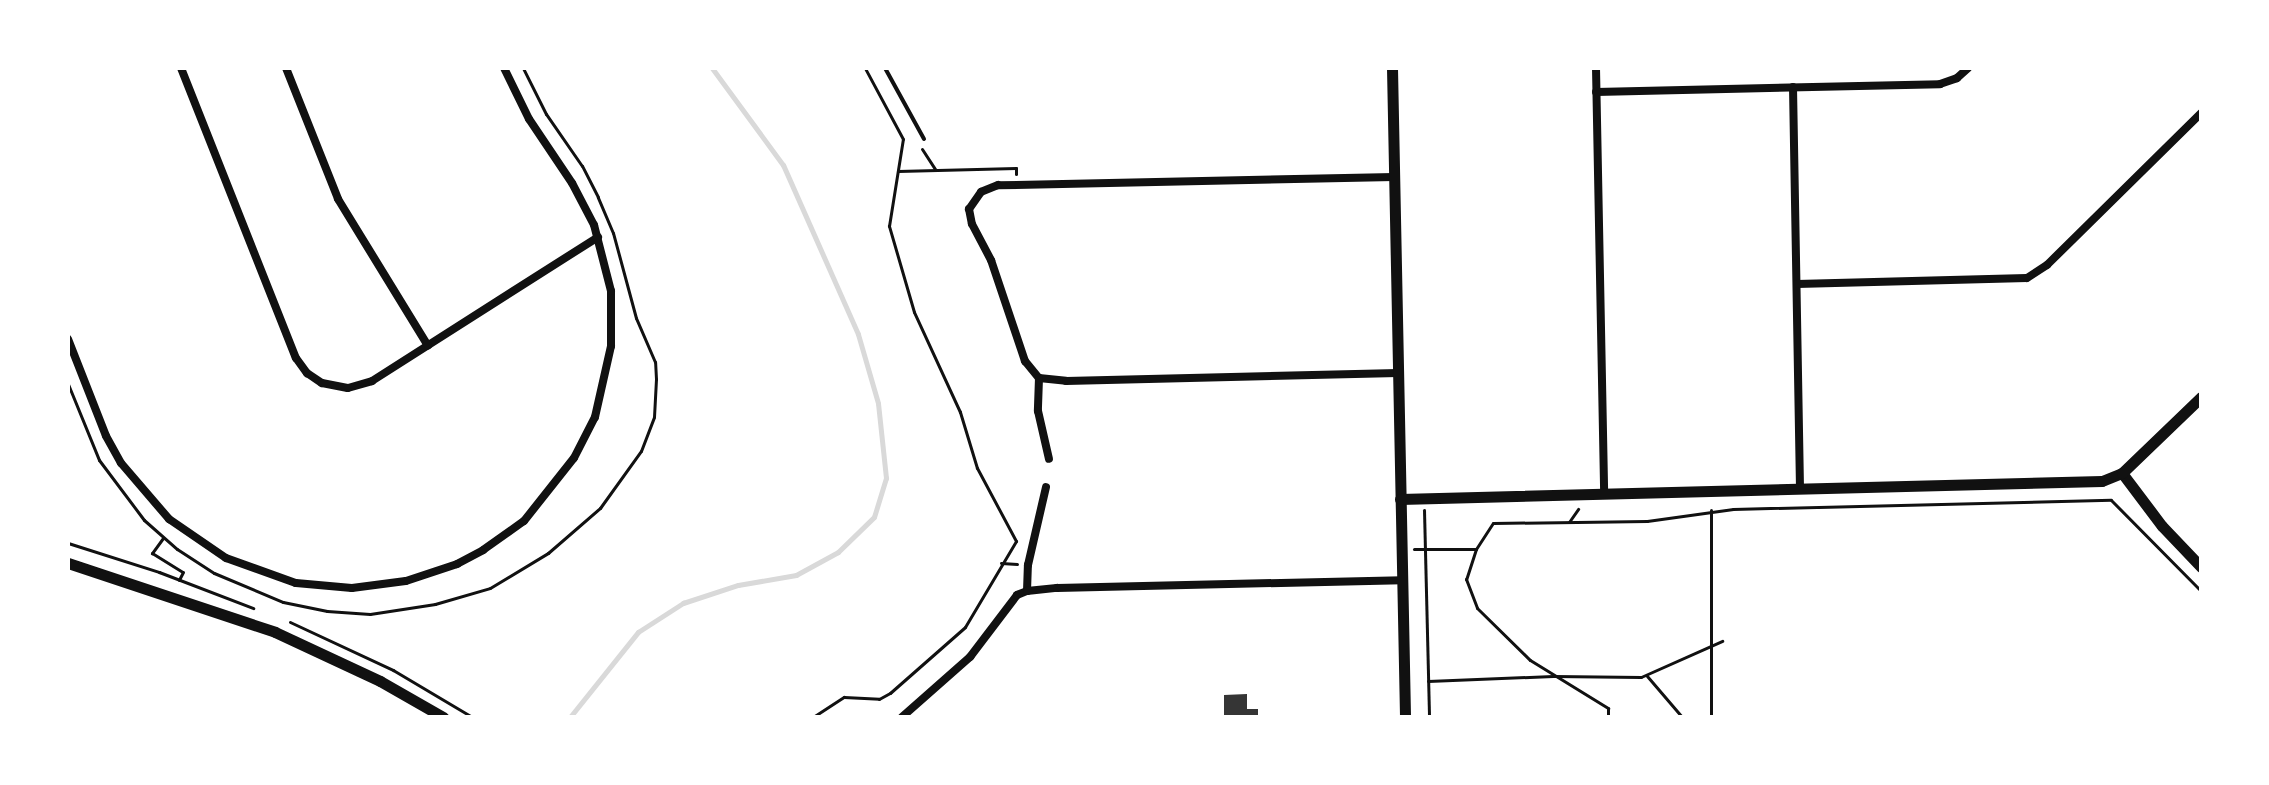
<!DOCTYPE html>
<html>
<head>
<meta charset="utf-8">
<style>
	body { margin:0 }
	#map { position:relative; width:2269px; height:785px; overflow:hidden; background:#fff; font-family:"Asap Condensed",sans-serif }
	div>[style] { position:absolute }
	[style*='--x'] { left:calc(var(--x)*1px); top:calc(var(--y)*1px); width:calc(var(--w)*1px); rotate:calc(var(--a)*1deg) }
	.stream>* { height:5px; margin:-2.5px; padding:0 2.5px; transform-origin:2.5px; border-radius:2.5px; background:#d9d9d9 }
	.building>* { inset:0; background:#353535 }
	.path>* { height:3px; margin:-1.5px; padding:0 1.5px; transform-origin:1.5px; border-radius:1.5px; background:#111 }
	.service>* { height:4px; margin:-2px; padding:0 2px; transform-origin:2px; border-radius:2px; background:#111 }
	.minor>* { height:8px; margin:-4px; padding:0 4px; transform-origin:4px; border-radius:4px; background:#111 }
	.tertiary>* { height:11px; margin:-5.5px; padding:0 5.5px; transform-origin:5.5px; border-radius:5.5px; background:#111 }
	span { translate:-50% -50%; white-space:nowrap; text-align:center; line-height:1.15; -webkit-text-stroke:6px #fff; paint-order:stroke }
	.frame { position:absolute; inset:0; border:70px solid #fff; pointer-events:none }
</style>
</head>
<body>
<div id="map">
	<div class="stream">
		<div style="--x:570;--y:717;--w:109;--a:-51.3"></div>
		<div style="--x:638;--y:632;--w:54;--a:-32.8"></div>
		<div style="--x:683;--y:603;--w:58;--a:-18.1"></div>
		<div style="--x:738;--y:585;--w:59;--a:-9.8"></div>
		<div style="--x:796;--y:575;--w:48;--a:-28.7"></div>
		<div style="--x:838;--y:552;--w:50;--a:-44.2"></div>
		<div style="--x:874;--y:517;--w:41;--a:-72.9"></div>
		<div style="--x:886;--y:478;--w:75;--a:-96.1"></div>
		<div style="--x:878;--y:403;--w:72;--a:-106.2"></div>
		<div style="--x:858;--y:334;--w:185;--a:-113.9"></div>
		<div style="--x:783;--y:165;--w:120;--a:-126.2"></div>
	</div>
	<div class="building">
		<div style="clip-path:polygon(1247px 694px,1247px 709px,1258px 709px,1258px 717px,1224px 717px,1224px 695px)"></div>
	</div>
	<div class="path">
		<div style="--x:922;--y:149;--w:24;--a:57"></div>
		<div style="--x:898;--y:171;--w:118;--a:-1.5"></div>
		<div style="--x:1016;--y:168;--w:6;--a:90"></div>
		<div style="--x:68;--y:384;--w:82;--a:67.8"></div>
		<div style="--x:99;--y:460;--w:75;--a:53.1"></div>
		<div style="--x:144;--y:520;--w:44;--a:41.3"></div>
		<div style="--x:177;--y:549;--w:44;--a:33"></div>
		<div style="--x:214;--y:573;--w:75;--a:22.8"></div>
		<div style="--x:283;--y:602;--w:45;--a:11.6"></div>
		<div style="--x:327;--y:611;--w:43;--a:4"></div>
		<div style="--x:370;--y:614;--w:66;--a:-8.7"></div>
		<div style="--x:435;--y:604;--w:57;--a:-16.2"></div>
		<div style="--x:490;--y:588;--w:68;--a:-31.1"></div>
		<div style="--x:548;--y:553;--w:69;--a:-40.9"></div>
		<div style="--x:600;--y:508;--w:70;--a:-54.3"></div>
		<div style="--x:641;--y:451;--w:36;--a:-69"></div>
		<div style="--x:654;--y:417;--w:38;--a:-87"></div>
		<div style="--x:656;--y:379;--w:17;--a:-93"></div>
		<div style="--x:655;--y:362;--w:48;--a:-113.4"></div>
		<div style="--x:636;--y:318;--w:88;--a:-105.1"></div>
		<div style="--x:613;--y:233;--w:39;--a:-113"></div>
		<div style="--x:598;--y:197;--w:35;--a:-117"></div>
		<div style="--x:582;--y:166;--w:63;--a:-124.7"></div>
		<div style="--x:546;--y:114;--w:51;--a:-116.6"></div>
		<div style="--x:1424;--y:510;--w:207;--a:88.6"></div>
		<div style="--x:1569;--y:522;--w:16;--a:-55"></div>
		<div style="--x:163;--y:538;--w:19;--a:126"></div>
		<div style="--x:152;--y:553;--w:36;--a:32"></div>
		<div style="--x:183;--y:572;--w:9;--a:117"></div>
		<div style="--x:68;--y:543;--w:96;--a:17.7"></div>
		<div style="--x:159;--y:572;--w:101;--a:21"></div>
		<div style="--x:1414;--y:549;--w:62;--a:0"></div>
		<div style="--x:1476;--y:549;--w:31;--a:-57"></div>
		<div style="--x:1493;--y:523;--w:154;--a:-0.7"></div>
		<div style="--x:1647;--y:521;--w:87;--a:-7.9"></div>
		<div style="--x:1733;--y:509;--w:378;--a:-1.4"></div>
		<div style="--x:2111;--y:500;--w:128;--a:45.3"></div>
		<div style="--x:1476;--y:549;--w:32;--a:108"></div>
		<div style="--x:1466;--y:579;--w:31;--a:69"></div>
		<div style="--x:1477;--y:608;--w:74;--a:44.5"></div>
		<div style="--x:1530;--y:660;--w:92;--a:31.6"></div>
		<div style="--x:1608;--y:708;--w:9;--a:90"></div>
		<div style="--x:1001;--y:563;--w:16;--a:4"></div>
		<div style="--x:290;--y:622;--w:114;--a:25"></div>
		<div style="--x:393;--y:670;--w:92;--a:30.7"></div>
		<div style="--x:1647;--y:676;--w:54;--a:49.5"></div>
		<div style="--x:1428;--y:681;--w:125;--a:-2.3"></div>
		<div style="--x:1553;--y:676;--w:88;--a:0.7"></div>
		<div style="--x:1641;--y:677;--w:89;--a:-24"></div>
		<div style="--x:813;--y:717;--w:37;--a:-33"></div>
		<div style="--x:844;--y:697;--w:35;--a:3"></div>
		<div style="--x:879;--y:699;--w:13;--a:-29"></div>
		<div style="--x:890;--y:693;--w:100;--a:-41.3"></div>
		<div style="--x:965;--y:627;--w:100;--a:-59.3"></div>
		<div style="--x:1016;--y:541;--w:83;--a:-118.1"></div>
		<div style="--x:977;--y:468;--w:59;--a:-106.9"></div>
		<div style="--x:960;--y:412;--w:110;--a:-114.7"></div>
		<div style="--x:914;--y:312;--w:90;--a:-106.2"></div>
		<div style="--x:889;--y:226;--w:88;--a:-80.9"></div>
		<div style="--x:903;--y:139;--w:81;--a:-118.2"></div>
		<div style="--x:1711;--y:717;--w:207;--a:-90"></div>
	</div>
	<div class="service">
		<div style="--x:885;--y:68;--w:81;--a:61.2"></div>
	</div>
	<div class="minor">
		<div style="--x:181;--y:68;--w:312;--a:68.4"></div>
		<div style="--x:296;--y:358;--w:19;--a:54"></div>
		<div style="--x:307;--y:373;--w:18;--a:34"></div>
		<div style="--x:322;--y:383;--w:26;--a:11"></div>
		<div style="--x:348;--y:388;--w:25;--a:-16"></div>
		<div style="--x:372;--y:381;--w:268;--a:-32.5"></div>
		<div style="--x:286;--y:68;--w:141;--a:68.3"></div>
		<div style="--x:338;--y:199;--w:172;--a:58.5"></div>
		<div style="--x:1596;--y:68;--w:427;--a:88.9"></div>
		<div style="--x:1793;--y:87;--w:402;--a:89"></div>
		<div style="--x:1596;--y:92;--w:344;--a:-1.3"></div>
		<div style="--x:1940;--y:84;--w:18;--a:-19"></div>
		<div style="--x:1957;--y:78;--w:15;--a:-42"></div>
		<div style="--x:1394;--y:177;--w:396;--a:178.8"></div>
		<div style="--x:998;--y:185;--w:18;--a:158"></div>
		<div style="--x:981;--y:192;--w:21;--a:125"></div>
		<div style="--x:969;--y:209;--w:15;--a:79"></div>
		<div style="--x:972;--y:224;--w:41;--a:62.2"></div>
		<div style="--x:991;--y:260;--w:107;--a:71.4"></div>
		<div style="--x:1025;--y:361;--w:22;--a:51"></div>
		<div style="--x:1039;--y:378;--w:27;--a:6"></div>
		<div style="--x:1066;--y:381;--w:332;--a:-1.4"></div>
		<div style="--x:1797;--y:284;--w:230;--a:-1.5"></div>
		<div style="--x:2027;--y:278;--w:24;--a:-33"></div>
		<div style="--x:2047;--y:265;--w:216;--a:-44.6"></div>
		<div style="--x:68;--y:339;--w:104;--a:68.6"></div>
		<div style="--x:106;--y:436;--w:31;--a:61"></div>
		<div style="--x:121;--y:463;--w:74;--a:49.4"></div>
		<div style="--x:169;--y:519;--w:69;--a:34.4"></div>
		<div style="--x:226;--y:558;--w:74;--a:19.7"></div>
		<div style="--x:296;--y:583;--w:56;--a:5.1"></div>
		<div style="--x:352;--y:588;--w:54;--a:-7.4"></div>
		<div style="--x:406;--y:581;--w:54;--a:-18.4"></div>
		<div style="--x:457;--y:564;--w:30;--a:-28"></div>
		<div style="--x:483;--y:550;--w:50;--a:-35.3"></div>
		<div style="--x:524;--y:521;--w:80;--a:-51.6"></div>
		<div style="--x:574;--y:458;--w:46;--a:-62.9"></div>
		<div style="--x:595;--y:417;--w:73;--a:-77.3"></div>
		<div style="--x:611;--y:346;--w:55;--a:-90"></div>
		<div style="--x:611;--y:291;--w:68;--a:-104.4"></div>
		<div style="--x:594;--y:225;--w:47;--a:-117.6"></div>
		<div style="--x:572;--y:183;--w:77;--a:-123.9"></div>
		<div style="--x:529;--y:119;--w:57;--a:-116.1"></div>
		<div style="--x:1039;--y:378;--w:33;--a:92"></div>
		<div style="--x:1038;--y:411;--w:49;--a:77.1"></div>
		<div style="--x:1027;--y:591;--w:26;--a:-88"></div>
		<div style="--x:1028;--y:565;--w:80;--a:-77"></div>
		<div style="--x:902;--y:717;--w:91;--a:-41.4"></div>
		<div style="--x:970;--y:657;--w:78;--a:-52.8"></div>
		<div style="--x:1017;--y:595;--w:11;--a:-22"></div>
		<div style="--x:1027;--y:591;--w:30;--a:-6"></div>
		<div style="--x:1057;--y:588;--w:345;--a:-1.3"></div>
	</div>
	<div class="tertiary">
		<div style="--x:1392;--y:68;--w:649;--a:88.85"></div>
		<div style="--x:2122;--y:473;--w:66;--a:53"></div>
		<div style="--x:2162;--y:526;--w:57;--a:46.4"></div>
		<div style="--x:1400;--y:499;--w:702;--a:-1.47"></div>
		<div style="--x:2102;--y:481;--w:22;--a:-22"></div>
		<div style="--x:2122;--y:473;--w:110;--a:-43.9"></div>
		<div style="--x:68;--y:563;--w:218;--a:18.4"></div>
		<div style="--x:275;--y:632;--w:116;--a:25"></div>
		<div style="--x:380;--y:681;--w:73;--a:29.7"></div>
	</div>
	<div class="frame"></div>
</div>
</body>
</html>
